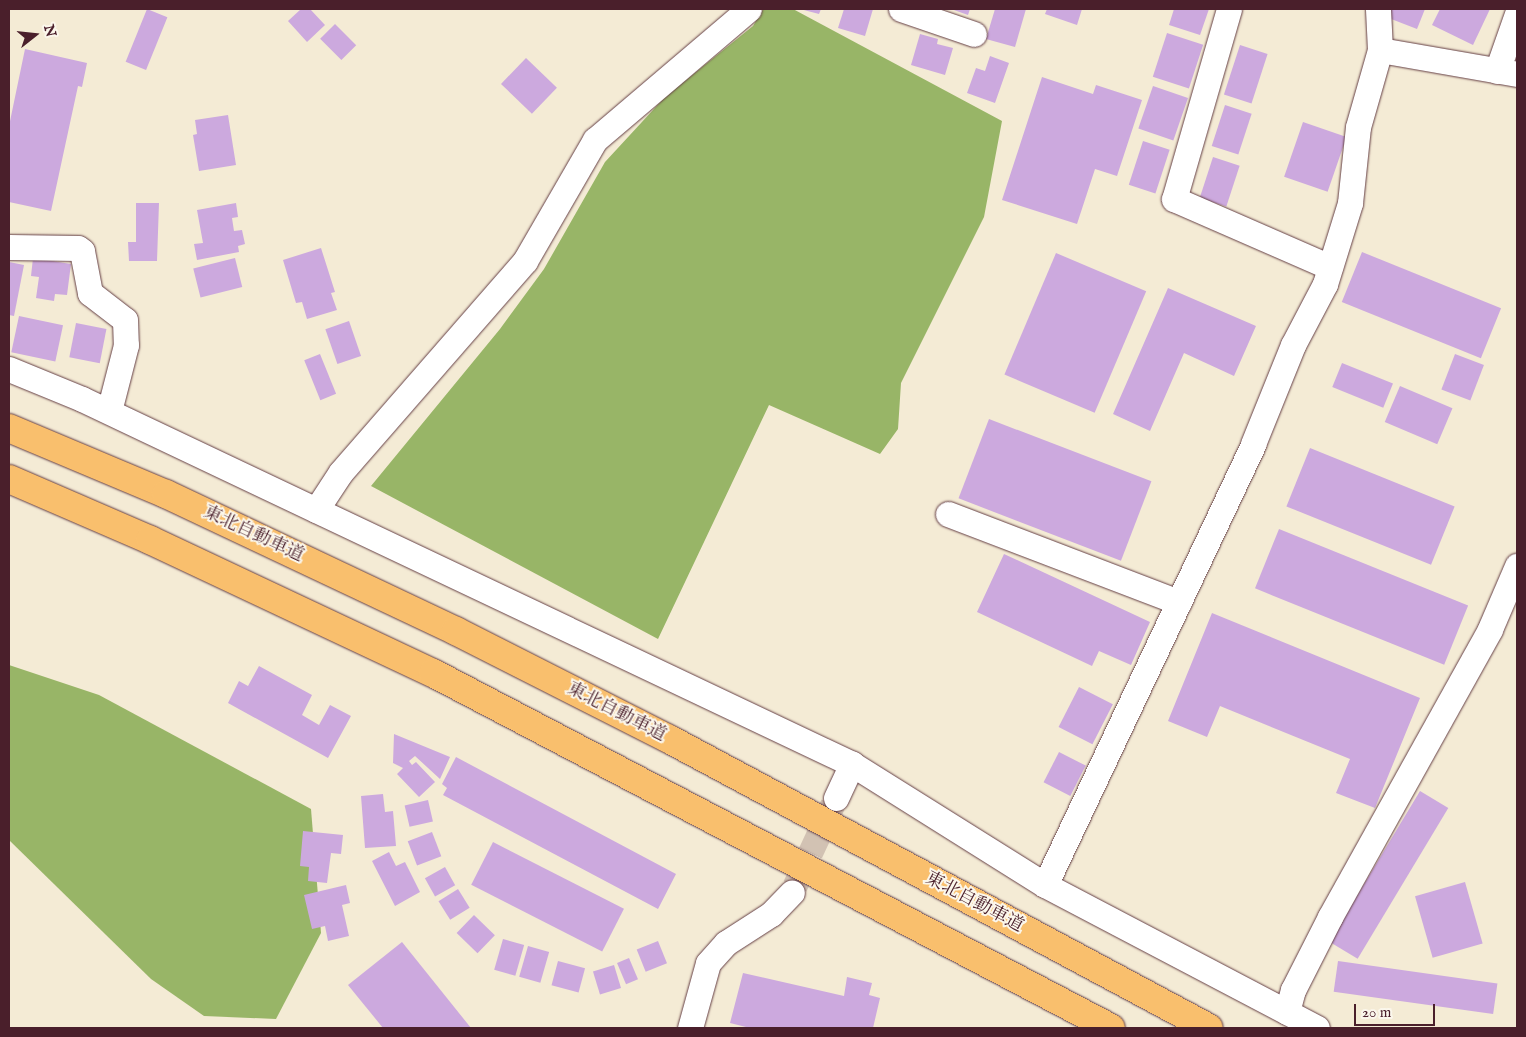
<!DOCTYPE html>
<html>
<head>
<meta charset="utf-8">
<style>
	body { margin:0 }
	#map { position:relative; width:1526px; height:1037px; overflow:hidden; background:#f4ebd5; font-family:"IM FELL English","Noto Serif JP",serif }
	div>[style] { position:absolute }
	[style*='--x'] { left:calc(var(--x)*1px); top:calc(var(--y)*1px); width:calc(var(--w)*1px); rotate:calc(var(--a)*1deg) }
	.forest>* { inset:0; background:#98b567 }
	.building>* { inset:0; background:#cca9de; transform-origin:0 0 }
	.street-tunnel>* { height:25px; margin-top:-12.5px; transform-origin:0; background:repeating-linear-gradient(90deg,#d2c2b3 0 25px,transparent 0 37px) }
	.roads { filter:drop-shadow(0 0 1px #643e44) drop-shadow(0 0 1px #643e44) }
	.street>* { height:25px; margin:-12.5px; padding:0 12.5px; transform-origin:12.5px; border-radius:12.5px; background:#fff }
	.highway>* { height:28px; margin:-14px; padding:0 14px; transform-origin:14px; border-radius:14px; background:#f9bf6d }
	span { translate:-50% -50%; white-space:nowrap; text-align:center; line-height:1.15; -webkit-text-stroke:4px #fbf7ec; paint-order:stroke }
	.street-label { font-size:18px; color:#4a1f2b }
	.frame { position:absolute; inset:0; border:10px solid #4a1f2b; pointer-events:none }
	.north { position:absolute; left:10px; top:10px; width:50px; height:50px; -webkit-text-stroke:4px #fbf7ec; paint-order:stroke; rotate:74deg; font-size:14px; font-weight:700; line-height:20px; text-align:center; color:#4a1f2b }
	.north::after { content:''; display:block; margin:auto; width:18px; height:22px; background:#4a1f2b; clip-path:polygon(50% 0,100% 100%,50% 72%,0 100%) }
	.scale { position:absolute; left:1354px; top:1004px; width:81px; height:22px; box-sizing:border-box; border:2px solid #4a1f2b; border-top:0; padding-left:6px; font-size:15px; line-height:18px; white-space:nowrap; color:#4a1f2b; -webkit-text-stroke:4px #fbf7ec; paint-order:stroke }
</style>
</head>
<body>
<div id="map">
	<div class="forest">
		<div style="clip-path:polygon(763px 9px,793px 9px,1002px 121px,984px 217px,901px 383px,898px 429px,880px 454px,769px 405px,658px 639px,371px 486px,500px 329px,544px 269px,605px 162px,665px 97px,753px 26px)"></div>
		<div style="clip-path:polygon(9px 665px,99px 695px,311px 809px,321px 933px,276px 1019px,204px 1016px,151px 979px,9px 840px)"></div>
	</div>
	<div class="building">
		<div style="left:147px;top:9px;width:22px;height:57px;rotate:22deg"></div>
		<div style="clip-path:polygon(301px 9px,310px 9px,325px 25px,307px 42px,288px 21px)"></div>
		<div style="clip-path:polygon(800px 9px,821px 9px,819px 14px)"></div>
		<div style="clip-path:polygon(844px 9px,873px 9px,865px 36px,838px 28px)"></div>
		<div style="clip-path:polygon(951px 9px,970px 9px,968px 15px)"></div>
		<div style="clip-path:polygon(995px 9px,1026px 9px,1015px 47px,986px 39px)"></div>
		<div style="clip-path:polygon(1047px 9px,1082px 9px,1077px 25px,1045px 14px)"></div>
		<div style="clip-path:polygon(1174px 9px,1209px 9px,1200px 35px,1169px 25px)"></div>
		<div style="clip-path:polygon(1390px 9px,1425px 9px,1417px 29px,1386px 17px)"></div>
		<div style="clip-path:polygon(1440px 9px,1490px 9px,1473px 45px,1432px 25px)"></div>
		<div style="left:335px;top:24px;width:30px;height:21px;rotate:45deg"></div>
		<div style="left:1167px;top:33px;width:38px;height:46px;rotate:18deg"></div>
		<div style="clip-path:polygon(920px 34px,938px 39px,937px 44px,953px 48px,945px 75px,911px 65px)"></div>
		<div style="left:1240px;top:45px;width:29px;height:52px;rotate:18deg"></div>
		<div style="clip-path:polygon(25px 49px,87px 63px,82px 87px,78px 86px,51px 211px,9px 202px,9px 126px)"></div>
		<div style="clip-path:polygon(990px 56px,1009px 63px,995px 103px,967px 93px,976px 68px,985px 71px)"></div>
		<div style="left:526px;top:58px;width:43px;height:36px;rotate:44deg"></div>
		<div style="clip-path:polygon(1042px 77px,1093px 94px,1096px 85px,1142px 100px,1117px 176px,1095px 169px,1077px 224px,1002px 200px)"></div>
		<div style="left:1153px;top:86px;width:37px;height:45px;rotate:19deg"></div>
		<div style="left:1225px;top:105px;width:28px;height:43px;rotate:18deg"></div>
		<div style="clip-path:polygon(228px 115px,236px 165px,199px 171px,193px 135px,197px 134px,195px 120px)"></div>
		<div style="left:1303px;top:122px;width:46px;height:58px;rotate:19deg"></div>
		<div style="left:1143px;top:141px;width:28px;height:46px;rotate:18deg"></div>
		<div style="left:1213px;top:157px;width:28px;height:43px;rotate:18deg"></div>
		<div style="clip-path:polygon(136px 203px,159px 203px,157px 261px,129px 261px,128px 242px,136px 242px)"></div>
		<div style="clip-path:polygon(236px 203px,238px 217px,232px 218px,234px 231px,242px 230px,245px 244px,238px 246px,239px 252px,197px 260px,194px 244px,203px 243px,197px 210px)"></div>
		<div style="clip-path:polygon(321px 248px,335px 292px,331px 293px,337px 310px,307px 319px,302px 302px,296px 303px,283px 260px)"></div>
		<div style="left:1362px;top:252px;width:150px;height:54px;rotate:22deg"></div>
		<div style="left:1056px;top:253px;width:98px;height:132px;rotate:23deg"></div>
		<div style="clip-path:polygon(33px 258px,71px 264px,67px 295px,55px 294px,54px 301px,36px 298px,39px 277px,31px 276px)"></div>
		<div style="left:235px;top:258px;width:30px;height:43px;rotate:76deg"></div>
		<div style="clip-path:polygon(9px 262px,24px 265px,14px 316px,9px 315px)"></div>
		<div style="clip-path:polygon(1168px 288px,1256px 326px,1234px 376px,1184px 353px,1150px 431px,1113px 414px)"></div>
		<div style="left:19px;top:316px;width:45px;height:37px;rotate:12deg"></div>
		<div style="left:349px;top:321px;width:37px;height:25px;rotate:71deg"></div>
		<div style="left:76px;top:323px;width:31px;height:35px;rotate:11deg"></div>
		<div style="left:320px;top:354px;width:43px;height:17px;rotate:68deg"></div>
		<div style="left:1455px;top:354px;width:31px;height:38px;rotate:21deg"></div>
		<div style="left:1342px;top:363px;width:55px;height:26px;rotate:22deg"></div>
		<div style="left:1400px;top:386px;width:57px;height:39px;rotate:23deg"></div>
		<div style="left:989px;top:419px;width:174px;height:85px;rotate:21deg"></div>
		<div style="left:1310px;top:448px;width:156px;height:63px;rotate:22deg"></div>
		<div style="left:1279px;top:529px;width:204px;height:64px;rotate:22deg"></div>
		<div style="clip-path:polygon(1004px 554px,1150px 622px,1131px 665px,1099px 651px,1092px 666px,977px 612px)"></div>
		<div style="clip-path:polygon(1212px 613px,1420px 698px,1375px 808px,1336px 793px,1350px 759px,1220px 706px,1207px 737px,1168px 721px)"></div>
		<div style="clip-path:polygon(259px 666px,312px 695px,302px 715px,319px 725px,330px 705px,351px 716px,328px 758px,228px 703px,239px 681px,248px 686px)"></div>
		<div style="left:1079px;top:687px;width:38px;height:45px;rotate:27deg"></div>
		<div style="clip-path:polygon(394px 734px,450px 757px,440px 779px,415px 756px,409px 761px,412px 765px,416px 762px,435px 782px,419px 797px,397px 774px,403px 768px,393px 763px)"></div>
		<div style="left:1059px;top:752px;width:30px;height:34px;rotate:27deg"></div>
		<div style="clip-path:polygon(456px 757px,676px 874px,658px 909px,443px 795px,447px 788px,442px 784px)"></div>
		<div style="left:1420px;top:791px;width:33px;height:176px;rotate:31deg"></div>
		<div style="clip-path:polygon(383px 794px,385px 812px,393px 811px,396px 846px,365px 848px,361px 796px)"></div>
		<div style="left:428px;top:800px;width:22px;height:24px;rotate:77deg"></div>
		<div style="clip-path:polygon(303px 831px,343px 835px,341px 854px,331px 853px,327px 883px,308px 881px,309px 867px,300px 866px)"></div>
		<div style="left:432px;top:832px;width:26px;height:26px;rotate:69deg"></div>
		<div style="left:493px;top:842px;width:147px;height:48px;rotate:27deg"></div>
		<div style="clip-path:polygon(389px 852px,396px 866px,405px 862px,420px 892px,395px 906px,372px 861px)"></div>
		<div style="left:445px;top:867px;width:21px;height:23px;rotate:61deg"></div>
		<div style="left:1465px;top:882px;width:64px;height:52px;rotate:74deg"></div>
		<div style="clip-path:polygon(346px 885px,350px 903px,342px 905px,349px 936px,328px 941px,325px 926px,312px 929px,304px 895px)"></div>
		<div style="left:458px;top:889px;width:22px;height:23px;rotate:58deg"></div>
		<div style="left:474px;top:915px;width:29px;height:25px;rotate:44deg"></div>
		<div style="left:503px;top:939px;width:22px;height:32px;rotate:16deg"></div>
		<div style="left:658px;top:941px;width:24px;height:23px;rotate:68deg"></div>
		<div style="clip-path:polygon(402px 942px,471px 1028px,383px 1028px,348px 985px)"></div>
		<div style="left:528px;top:946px;width:22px;height:32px;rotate:16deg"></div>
		<div style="left:629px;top:958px;width:23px;height:13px;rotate:67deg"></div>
		<div style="left:558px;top:961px;width:28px;height:25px;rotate:15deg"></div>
		<div style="left:1338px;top:961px;width:161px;height:31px;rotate:8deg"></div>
		<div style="left:614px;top:965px;width:24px;height:22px;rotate:73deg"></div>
		<div style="clip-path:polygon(743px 973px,844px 996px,847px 977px,872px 983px,869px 995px,880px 998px,873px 1028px,750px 1028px,730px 1023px)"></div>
	</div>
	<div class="street-tunnel">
		<div style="--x:795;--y:886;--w:90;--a:-65.1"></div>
	</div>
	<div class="roads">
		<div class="street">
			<div style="--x:901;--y:9;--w:77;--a:18.9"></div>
			<div style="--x:1229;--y:9;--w:198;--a:106.1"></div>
			<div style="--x:1174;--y:199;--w:170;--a:23.6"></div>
			<div style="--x:1380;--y:50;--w:139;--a:9.9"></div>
			<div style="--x:1497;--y:71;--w:60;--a:-70.7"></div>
			<div style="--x:9;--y:247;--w:69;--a:0.8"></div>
			<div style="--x:78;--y:248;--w:5;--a:37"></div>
			<div style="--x:82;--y:251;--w:43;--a:79.2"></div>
			<div style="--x:90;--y:293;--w:44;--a:37.6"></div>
			<div style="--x:125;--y:320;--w:25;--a:88"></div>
			<div style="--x:126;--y:345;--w:68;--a:104.4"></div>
			<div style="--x:9;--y:369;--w:79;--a:22.3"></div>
			<div style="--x:82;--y:399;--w:852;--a:25.36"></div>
			<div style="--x:852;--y:764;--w:228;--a:32.1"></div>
			<div style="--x:1045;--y:885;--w:307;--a:27.7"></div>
			<div style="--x:316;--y:510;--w:45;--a:-56.7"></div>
			<div style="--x:341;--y:472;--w:280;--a:-48.9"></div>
			<div style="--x:525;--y:261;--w:140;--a:-60"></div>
			<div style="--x:595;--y:140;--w:202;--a:-40.4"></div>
			<div style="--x:948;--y:514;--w:247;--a:20.9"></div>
			<div style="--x:836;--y:798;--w:38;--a:-65"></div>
			<div style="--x:1045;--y:885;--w:488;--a:-64.7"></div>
			<div style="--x:1253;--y:444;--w:107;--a:-68"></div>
			<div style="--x:1293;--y:345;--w:69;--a:-62.3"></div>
			<div style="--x:1325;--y:284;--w:85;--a:-72.8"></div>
			<div style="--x:1350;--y:203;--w:76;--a:-84"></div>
			<div style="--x:1358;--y:127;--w:80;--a:-74.1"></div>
			<div style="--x:1380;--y:50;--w:41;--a:-92.8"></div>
			<div style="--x:1287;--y:1012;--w:23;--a:-75"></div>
			<div style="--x:1293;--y:990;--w:82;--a:-63.1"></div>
			<div style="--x:1330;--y:917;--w:329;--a:-60.9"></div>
			<div style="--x:1490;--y:629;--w:69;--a:-66.8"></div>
			<div style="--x:690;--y:1028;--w:67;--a:-74.5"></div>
			<div style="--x:708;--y:963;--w:27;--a:-48"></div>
			<div style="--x:726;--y:943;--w:54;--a:-32.8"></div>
			<div style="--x:771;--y:914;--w:30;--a:-46"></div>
		</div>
		<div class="highway">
			<div style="--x:9;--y:428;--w:170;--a:22.8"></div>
			<div style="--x:166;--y:494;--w:321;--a:25.3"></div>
			<div style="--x:456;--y:631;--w:239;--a:26.9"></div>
			<div style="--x:669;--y:739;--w:612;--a:28.16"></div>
			<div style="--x:9;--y:479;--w:154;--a:23.4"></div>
			<div style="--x:150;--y:540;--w:313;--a:25.2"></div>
			<div style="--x:433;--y:673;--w:765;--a:27.64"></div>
		</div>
	</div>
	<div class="street-label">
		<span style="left:253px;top:535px;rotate:25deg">東北自動車道</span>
		<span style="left:616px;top:713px;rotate:27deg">東北自動車道</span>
		<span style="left:974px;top:903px;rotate:28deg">東北自動車道</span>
	</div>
	<div class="frame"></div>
	<div class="north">N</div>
	<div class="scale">20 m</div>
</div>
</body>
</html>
